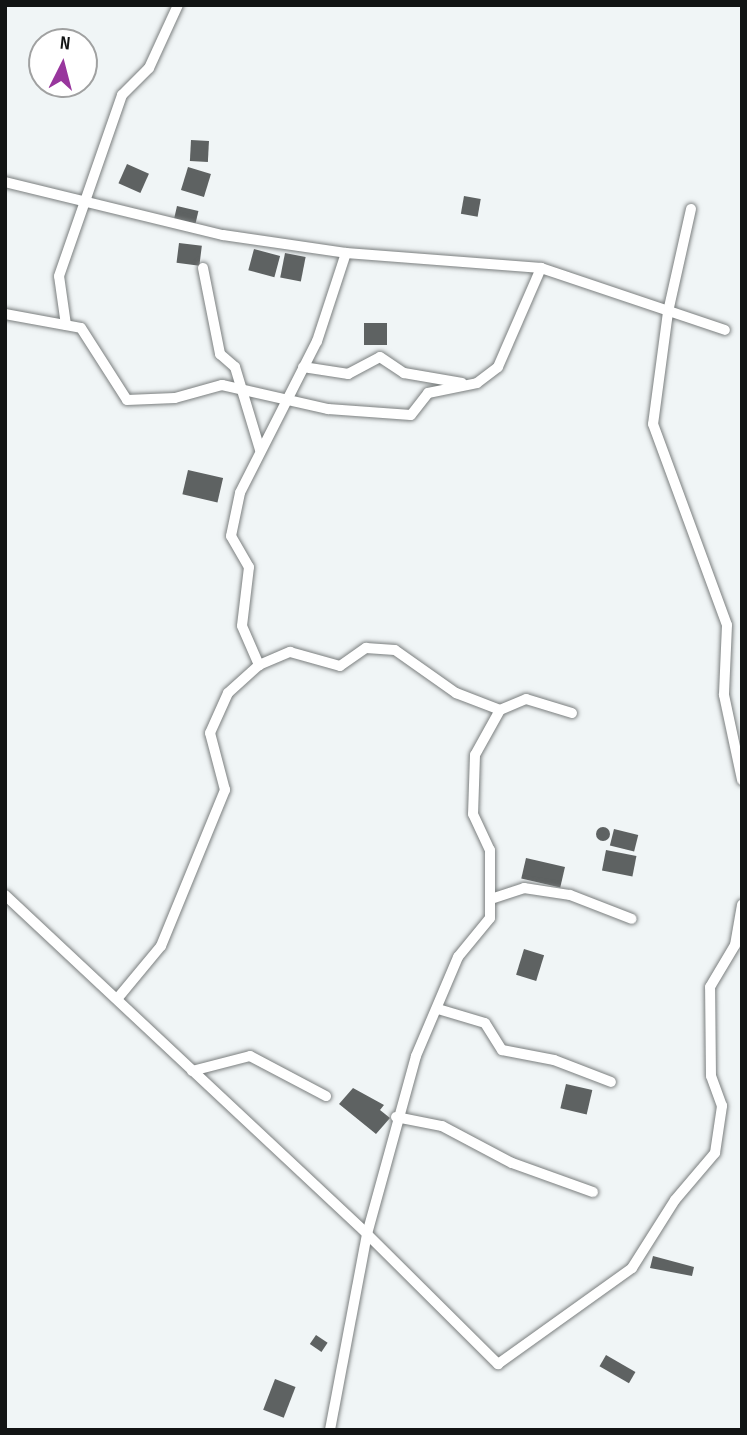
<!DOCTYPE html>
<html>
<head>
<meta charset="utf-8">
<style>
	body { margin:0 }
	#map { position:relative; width:747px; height:1435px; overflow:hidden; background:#f0f5f6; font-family:"Sofia Sans Condensed",sans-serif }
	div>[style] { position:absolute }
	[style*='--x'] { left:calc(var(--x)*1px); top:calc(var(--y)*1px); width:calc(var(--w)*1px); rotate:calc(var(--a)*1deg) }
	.building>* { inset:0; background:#5e6262; transform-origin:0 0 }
	.round { border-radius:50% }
	.roads { filter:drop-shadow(0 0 2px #7b7f7f) drop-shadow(0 0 2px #7b7f7f) }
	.street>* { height:10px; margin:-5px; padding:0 5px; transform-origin:5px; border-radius:5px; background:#fff }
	span { translate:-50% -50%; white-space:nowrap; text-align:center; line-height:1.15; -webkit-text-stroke:7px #fff; paint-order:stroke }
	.frame { position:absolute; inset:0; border:7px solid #121414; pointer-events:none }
	.north { position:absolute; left:28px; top:28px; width:70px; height:70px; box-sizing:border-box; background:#fff; border:2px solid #a0a1a1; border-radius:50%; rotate:6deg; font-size:19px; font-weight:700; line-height:28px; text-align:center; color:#121414 }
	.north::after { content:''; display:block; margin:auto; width:24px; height:32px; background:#98369d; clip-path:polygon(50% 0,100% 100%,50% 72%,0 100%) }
</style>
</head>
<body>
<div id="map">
	<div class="building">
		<div style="left:191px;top:140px;width:18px;height:21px;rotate:3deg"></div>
		<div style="left:127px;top:164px;width:24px;height:21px;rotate:24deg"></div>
		<div style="left:188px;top:167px;width:24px;height:24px;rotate:17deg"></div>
		<div style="left:464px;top:196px;width:17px;height:18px;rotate:10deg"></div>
		<div style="left:177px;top:206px;width:22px;height:14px;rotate:13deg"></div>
		<div style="left:179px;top:243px;width:23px;height:20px;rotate:7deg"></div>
		<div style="left:254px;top:249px;width:27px;height:22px;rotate:15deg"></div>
		<div style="left:285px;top:253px;width:21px;height:25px;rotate:11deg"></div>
		<div style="left:364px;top:323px;width:23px;height:22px"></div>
		<div style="left:188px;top:470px;width:36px;height:25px;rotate:13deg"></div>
		<div class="round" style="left:596px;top:827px;width:14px;height:14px"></div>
		<div style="left:614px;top:829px;width:25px;height:17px;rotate:14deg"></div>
		<div style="left:606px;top:850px;width:31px;height:21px;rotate:11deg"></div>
		<div style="left:526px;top:858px;width:40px;height:21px;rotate:13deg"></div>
		<div style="left:524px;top:949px;width:21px;height:27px;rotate:17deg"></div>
		<div style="left:566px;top:1084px;width:27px;height:25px;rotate:13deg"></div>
		<div style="clip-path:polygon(353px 1088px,384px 1105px,380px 1110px,390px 1118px,376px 1134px,339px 1104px)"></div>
		<div style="clip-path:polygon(653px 1256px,694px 1267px,692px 1276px,650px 1268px)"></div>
		<div style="left:316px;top:1335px;width:14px;height:11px;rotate:34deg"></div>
		<div style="left:606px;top:1355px;width:34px;height:13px;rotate:30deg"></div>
		<div style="left:275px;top:1379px;width:22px;height:33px;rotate:21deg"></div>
	</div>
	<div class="roads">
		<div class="street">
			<div style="--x:5;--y:182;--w:224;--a:13.7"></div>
			<div style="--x:223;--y:235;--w:124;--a:8.3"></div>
			<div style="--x:346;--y:253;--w:196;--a:4.4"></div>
			<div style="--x:541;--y:268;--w:194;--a:18.6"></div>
			<div style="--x:691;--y:209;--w:106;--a:102.6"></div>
			<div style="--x:668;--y:312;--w:113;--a:97.6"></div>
			<div style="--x:653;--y:424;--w:214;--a:69.8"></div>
			<div style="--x:727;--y:625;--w:70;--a:92.5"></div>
			<div style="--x:724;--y:695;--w:87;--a:78"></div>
			<div style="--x:346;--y:253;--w:93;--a:108.2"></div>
			<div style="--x:317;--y:341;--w:170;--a:116.9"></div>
			<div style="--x:240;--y:493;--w:44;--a:101.8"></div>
			<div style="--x:231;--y:536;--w:36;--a:60"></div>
			<div style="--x:249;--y:567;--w:59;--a:96.8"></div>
			<div style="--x:242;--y:626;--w:43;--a:66.4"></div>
			<div style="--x:259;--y:665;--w:34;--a:-23"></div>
			<div style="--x:290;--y:652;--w:52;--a:15.6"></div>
			<div style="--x:340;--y:666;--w:32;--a:-35"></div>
			<div style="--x:366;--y:648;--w:29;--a:4"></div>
			<div style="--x:395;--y:650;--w:75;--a:35.2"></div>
			<div style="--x:456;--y:693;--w:47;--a:21.1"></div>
			<div style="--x:203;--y:268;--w:88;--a:78.8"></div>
			<div style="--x:220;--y:354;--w:20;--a:41"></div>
			<div style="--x:235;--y:367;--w:87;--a:73.2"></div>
			<div style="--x:5;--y:314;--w:77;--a:10.4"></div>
			<div style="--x:81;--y:328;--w:85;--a:57.4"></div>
			<div style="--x:127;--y:400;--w:48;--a:-2.4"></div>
			<div style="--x:175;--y:398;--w:49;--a:-15.5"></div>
			<div style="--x:222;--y:385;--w:109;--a:12.8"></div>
			<div style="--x:328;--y:409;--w:83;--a:4.1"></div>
			<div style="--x:411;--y:415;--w:28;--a:-52"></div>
			<div style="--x:428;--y:393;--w:50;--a:-11.5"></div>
			<div style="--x:477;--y:383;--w:26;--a:-37"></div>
			<div style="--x:498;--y:367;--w:108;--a:-66.5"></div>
			<div style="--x:66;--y:325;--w:49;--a:-98.1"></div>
			<div style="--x:59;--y:276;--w:192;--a:-70.8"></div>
			<div style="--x:122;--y:95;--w:38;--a:-45"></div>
			<div style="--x:149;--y:68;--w:69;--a:-65.3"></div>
			<div style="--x:303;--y:367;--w:46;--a:8.8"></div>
			<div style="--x:348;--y:374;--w:36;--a:-28"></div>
			<div style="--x:380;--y:357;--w:29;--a:34"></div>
			<div style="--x:404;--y:373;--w:59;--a:9.8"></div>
			<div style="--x:572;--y:713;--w:48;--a:-163.1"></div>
			<div style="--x:526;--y:699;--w:28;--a:157"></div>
			<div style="--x:500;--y:710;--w:51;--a:119.1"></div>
			<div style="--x:475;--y:755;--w:59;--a:91.9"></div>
			<div style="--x:473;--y:814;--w:40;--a:65"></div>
			<div style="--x:490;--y:850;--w:68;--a:90"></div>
			<div style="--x:490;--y:918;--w:50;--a:129.4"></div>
			<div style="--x:458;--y:957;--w:108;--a:113"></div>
			<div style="--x:416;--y:1056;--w:185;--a:105.4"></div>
			<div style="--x:367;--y:1234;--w:185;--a:44.8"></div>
			<div style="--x:498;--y:1364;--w:165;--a:-35.6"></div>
			<div style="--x:632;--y:1268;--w:80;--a:-57.7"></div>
			<div style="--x:675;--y:1200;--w:62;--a:-49.6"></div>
			<div style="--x:715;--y:1153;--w:48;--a:-81.5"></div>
			<div style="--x:722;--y:1106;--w:32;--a:-110"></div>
			<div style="--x:711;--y:1076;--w:89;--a:-90.6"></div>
			<div style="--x:710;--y:987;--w:49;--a:-59.2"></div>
			<div style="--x:735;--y:945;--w:41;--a:-80.1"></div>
			<div style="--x:5;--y:895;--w:496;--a:43.1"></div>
			<div style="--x:367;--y:1234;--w:199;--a:100.7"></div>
			<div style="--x:494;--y:898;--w:32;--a:-18"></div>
			<div style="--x:524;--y:888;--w:47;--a:8.7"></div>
			<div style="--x:570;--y:895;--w:66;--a:21.2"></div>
			<div style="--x:117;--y:999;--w:69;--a:-50.3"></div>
			<div style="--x:161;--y:946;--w:169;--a:-67.7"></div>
			<div style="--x:225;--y:790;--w:59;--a:-104.7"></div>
			<div style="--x:210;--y:733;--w:44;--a:-65.8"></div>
			<div style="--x:228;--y:693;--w:42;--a:-42.1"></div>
			<div style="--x:438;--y:1009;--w:49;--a:16.6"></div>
			<div style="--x:485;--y:1023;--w:32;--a:58"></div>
			<div style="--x:502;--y:1050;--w:53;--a:10.9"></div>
			<div style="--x:554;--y:1060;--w:61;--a:21.1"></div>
			<div style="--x:192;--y:1071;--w:60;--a:-14.5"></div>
			<div style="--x:250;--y:1056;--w:86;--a:27.8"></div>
			<div style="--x:396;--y:1117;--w:47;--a:11.1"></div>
			<div style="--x:442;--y:1126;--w:79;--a:27.9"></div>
			<div style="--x:512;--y:1163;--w:86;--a:19.7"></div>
		</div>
	</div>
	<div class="frame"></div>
	<div class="north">N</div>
</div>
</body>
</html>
